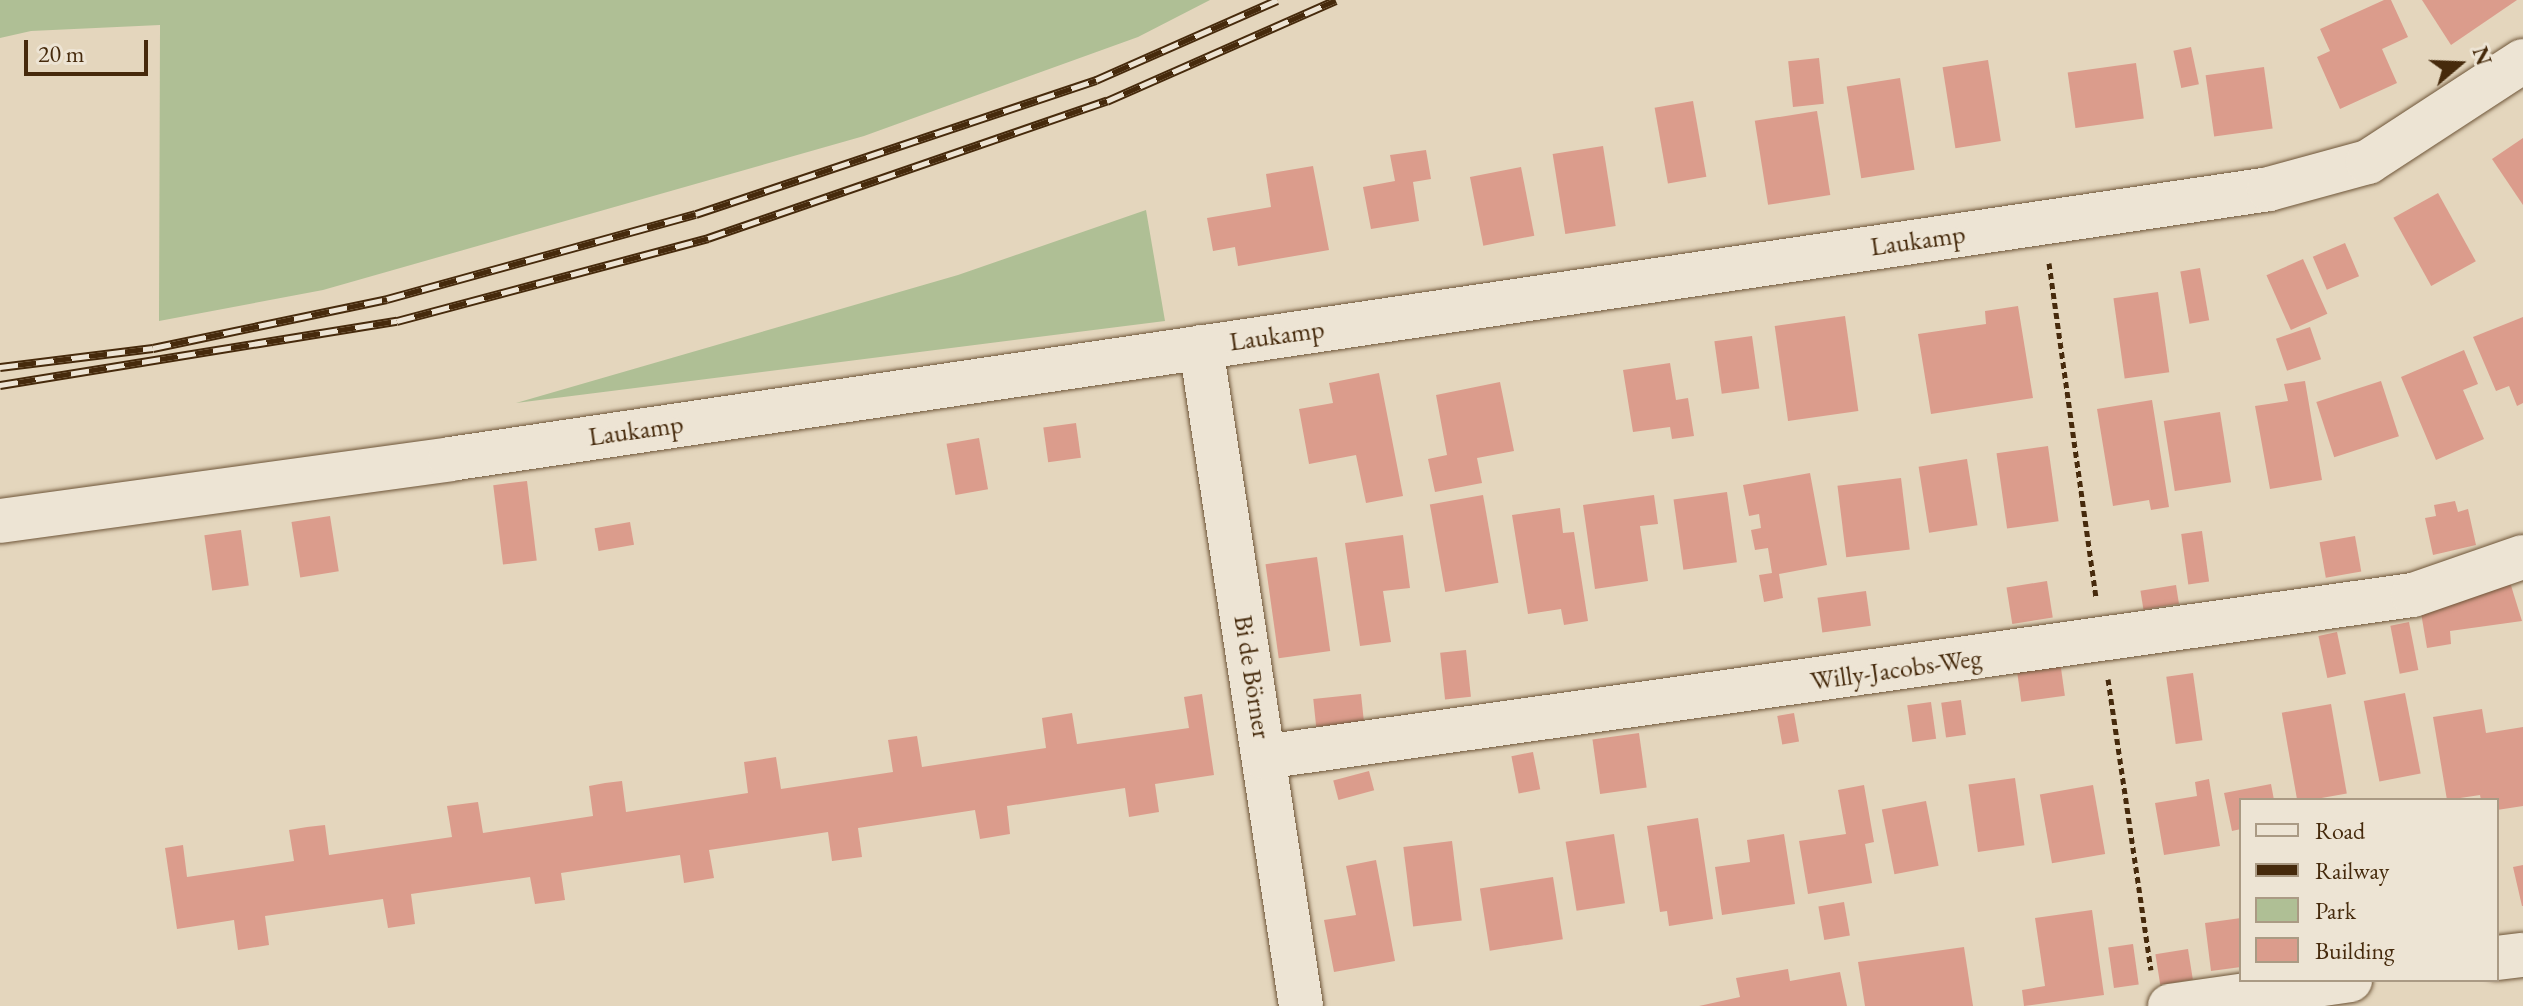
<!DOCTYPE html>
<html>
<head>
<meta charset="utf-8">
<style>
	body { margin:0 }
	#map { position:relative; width:2523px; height:1006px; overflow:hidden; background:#e4d6bd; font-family:"EB Garamond",serif }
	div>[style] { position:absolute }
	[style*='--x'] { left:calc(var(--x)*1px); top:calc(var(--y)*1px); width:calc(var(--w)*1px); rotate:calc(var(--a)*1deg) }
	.green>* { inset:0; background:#afbf95 }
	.building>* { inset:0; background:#db9c8c; transform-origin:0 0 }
	.path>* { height:5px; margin-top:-2.5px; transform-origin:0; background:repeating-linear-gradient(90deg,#462a0c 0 6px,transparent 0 10px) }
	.roads { filter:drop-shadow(0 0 2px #6e5538) drop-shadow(0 0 2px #6e5538) }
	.minor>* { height:44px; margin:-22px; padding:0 22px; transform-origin:22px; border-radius:22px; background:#ede4d4 }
	.rail>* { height:9px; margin-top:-4.5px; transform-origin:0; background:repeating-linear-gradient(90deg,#ede4d4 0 18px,#462a0c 0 36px); box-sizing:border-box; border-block:2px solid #462a0c }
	span { translate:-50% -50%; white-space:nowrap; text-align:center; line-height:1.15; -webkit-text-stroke:8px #ede4d4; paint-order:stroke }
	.street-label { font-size:26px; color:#462a0c }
	.legend { position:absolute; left:2239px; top:798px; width:260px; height:184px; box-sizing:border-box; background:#ede4d4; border:2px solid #aa9a84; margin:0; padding:10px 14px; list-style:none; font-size:24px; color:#462a0c }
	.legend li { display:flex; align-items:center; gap:16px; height:40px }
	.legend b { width:40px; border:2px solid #aa9a84 }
	.north { position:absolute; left:2419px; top:24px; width:80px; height:80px; -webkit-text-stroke:6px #ede4d4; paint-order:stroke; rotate:71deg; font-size:22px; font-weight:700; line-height:32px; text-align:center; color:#462a0c }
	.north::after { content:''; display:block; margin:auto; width:28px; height:36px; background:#462a0c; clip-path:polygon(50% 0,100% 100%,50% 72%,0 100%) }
	.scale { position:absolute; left:24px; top:40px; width:124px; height:36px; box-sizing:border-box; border:4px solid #462a0c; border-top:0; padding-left:10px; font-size:24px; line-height:28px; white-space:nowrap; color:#462a0c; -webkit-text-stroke:6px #ede4d4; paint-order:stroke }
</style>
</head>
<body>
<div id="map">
	<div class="green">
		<div style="clip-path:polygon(0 0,1210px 0,1138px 37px,864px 136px,323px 290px,159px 321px,160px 25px,31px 31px,0 38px)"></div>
		<div style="clip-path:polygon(1146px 210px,1165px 321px,516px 403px,958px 275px)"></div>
	</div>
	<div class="building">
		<div style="clip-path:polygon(2384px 0,2391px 0,2408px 37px,2382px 49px,2397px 83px,2340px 109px,2317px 57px,2330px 51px,2320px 29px)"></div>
		<div style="clip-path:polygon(2422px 0,2517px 0,2451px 45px)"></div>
		<div style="left:2191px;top:47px;width:38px;height:18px;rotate:78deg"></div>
		<div style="left:1819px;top:58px;width:46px;height:31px;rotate:84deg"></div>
		<div style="left:1988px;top:60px;width:82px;height:46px;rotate:81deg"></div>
		<div style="left:2136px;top:63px;width:56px;height:69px;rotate:82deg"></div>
		<div style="left:2264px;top:67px;width:62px;height:59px;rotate:82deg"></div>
		<div style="left:1900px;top:78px;width:93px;height:54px;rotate:81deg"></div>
		<div style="left:1693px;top:101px;width:77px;height:39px;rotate:80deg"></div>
		<div style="left:1817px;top:111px;width:85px;height:63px;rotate:81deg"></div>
		<div style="clip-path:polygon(2523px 138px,2523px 205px,2492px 159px)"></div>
		<div style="left:1603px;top:146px;width:81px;height:51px;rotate:81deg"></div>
		<div style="clip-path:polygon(1426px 150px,1431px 179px,1413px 182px,1419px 221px,1371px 229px,1363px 187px,1395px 181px,1390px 155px)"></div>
		<div style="clip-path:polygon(1313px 166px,1329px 250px,1238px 266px,1235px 247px,1213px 251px,1207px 218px,1271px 207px,1266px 174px)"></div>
		<div style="left:1521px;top:167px;width:70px;height:52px;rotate:79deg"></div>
		<div style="left:2438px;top:193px;width:78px;height:51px;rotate:61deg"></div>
		<div style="left:2345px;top:243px;width:36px;height:35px;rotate:67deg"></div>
		<div style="left:2303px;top:259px;width:60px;height:40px;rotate:66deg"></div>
		<div style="left:2200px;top:268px;width:53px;height:20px;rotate:80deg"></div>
		<div style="left:2158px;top:292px;width:81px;height:45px;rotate:82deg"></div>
		<div style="clip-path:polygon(2018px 306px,2033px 398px,1931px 414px,1918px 334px,1986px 324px,1985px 311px)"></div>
		<div style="left:1845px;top:316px;width:96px;height:71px;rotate:82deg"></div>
		<div style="clip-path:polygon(2523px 317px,2523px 403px,2517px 406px,2509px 386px,2496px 391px,2473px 337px)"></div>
		<div style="left:2310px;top:327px;width:34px;height:36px;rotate:71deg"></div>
		<div style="left:1752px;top:336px;width:53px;height:38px;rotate:82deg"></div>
		<div style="clip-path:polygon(2464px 350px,2478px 384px,2463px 390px,2484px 439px,2436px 460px,2401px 377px)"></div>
		<div style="clip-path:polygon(1670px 363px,1676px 400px,1688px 398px,1694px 436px,1672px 439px,1670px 427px,1633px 432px,1623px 370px)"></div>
		<div style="clip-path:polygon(1379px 373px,1403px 496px,1366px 503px,1356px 455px,1309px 464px,1299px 409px,1333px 403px,1329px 383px)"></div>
		<div style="clip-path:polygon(2305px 381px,2322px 480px,2270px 489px,2255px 406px,2288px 401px,2284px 384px)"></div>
		<div style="left:2381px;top:381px;width:58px;height:68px;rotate:72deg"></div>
		<div style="clip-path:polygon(1500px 382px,1514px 451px,1477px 458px,1482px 483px,1435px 492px,1428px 459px,1447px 455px,1436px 395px)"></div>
		<div style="clip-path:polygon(2152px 400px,2169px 507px,2151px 510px,2149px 500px,2113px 506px,2097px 409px)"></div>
		<div style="left:2220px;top:412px;width:71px;height:57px;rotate:81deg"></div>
		<div style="left:1076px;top:423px;width:35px;height:33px;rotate:82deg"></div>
		<div style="left:979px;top:438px;width:52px;height:33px;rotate:80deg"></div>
		<div style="left:2048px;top:446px;width:76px;height:52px;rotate:82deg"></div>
		<div style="left:1967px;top:459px;width:67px;height:49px;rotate:81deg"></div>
		<div style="clip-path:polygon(1810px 473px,1827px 565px,1779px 574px,1783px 598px,1764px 602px,1759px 575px,1772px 573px,1768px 548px,1755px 550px,1751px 530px,1761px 528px,1759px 514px,1749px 516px,1743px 485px)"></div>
		<div style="left:1901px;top:478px;width:72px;height:64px;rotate:83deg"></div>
		<div style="left:527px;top:481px;width:80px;height:34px;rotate:83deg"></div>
		<div style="left:1727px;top:492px;width:71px;height:54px;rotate:82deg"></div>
		<div style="left:1483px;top:495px;width:89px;height:54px;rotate:80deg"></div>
		<div style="clip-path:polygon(1654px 495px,1658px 524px,1640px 526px,1648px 581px,1595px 589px,1583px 505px)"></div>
		<div style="clip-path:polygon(2455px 501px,2458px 512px,2468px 509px,2476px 545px,2433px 555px,2425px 518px,2436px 516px,2434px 505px)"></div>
		<div style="clip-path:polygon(1560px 508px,1563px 533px,1574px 532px,1588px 621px,1564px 625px,1561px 609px,1528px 614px,1512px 515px)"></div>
		<div style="left:330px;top:516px;width:56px;height:39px;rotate:81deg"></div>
		<div style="left:630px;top:522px;width:23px;height:36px;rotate:80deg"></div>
		<div style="left:241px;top:530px;width:56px;height:37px;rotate:82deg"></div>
		<div style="left:2202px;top:531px;width:51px;height:21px;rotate:82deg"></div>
		<div style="clip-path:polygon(1403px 535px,1410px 588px,1383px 591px,1391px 642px,1360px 646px,1345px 543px)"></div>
		<div style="left:2355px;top:536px;width:36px;height:36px;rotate:80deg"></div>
		<div style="left:1317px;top:557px;width:95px;height:52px;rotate:82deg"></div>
		<div style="clip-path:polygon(2509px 579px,2522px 621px,2450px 631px,2451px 644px,2427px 648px,2420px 607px)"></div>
		<div style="left:2047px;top:581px;width:37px;height:41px;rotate:81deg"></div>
		<div style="left:2176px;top:585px;width:19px;height:36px;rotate:81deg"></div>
		<div style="left:1866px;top:591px;width:35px;height:49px;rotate:82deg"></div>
		<div style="left:2409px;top:622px;width:49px;height:19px;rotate:79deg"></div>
		<div style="left:2337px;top:632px;width:43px;height:19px;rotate:78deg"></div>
		<div style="left:1466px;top:650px;width:47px;height:26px;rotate:84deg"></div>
		<div style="left:2060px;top:661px;width:35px;height:44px;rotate:82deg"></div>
		<div style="left:2193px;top:673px;width:68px;height:27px;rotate:82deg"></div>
		<div style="left:2405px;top:693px;width:82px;height:42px;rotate:79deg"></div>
		<div style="clip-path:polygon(1202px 694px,1214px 775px,1155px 784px,1159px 812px,1129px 817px,1125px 788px,1007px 806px,1010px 834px,980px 839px,975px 810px,858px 828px,862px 857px,832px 861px,828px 832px,709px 850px,714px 878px,684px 883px,680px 855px,561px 873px,565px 900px,535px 904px,530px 877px,411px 894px,415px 924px,388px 928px,383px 899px,265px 916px,269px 945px,238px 950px,234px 920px,177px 929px,165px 848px,183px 845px,187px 877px,294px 861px,289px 830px,307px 827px,325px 825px,329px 855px,452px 837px,447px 806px,478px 802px,483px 833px,593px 816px,589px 786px,605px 783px,622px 781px,626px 812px,748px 793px,744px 762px,776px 757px,781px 789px,893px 772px,888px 740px,917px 736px,922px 767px,1046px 748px,1042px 718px,1072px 713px,1077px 744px,1189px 728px,1184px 697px)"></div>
		<div style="left:1361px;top:694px;width:28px;height:48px;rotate:84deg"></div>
		<div style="left:1961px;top:700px;width:35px;height:20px;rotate:82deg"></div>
		<div style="left:1931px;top:702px;width:37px;height:24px;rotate:82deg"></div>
		<div style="left:2331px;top:704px;width:91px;height:50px;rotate:80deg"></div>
		<div style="clip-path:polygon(2482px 709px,2486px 733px,2523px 727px,2523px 806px,2497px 810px,2497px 800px,2481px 800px,2480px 795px,2447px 800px,2433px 717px)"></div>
		<div style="left:1794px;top:713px;width:29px;height:17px;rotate:80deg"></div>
		<div style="left:1639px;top:733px;width:55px;height:47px;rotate:82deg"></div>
		<div style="left:1533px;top:752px;width:38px;height:22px;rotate:79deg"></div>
		<div style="left:1369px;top:771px;width:20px;height:37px;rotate:75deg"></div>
		<div style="left:2015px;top:778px;width:68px;height:47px;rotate:82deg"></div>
		<div style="clip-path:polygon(2209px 779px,2220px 846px,2164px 855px,2155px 803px,2197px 796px,2195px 782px)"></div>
		<div style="clip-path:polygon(2271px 784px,2274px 800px,2241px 800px,2241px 829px,2232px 831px,2224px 793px)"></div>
		<div style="clip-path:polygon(1864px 785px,1874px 842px,1865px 844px,1872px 883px,1808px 894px,1799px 841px,1846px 834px,1838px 790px)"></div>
		<div style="left:2093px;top:785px;width:70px;height:54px;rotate:80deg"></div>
		<div style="left:1926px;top:801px;width:66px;height:45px;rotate:79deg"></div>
		<div style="clip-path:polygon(1698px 818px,1713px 919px,1669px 926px,1667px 911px,1660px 912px,1647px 826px)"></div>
		<div style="left:1614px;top:834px;width:70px;height:49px;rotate:81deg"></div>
		<div style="clip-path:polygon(1784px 834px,1795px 904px,1722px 915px,1715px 867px,1750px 862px,1747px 840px)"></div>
		<div style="left:1452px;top:841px;width:80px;height:49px;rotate:83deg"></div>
		<div style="clip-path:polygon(1376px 860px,1395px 961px,1334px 972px,1324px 920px,1356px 915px,1346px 866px)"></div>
		<div style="clip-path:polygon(2523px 865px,2523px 906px,2522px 906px,2513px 867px)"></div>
		<div style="left:1553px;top:877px;width:63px;height:74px;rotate:81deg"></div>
		<div style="left:1844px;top:902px;width:34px;height:26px;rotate:80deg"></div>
		<div style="clip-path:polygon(2092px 910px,2104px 995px,2024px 1006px,2022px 990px,2045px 986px,2035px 918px)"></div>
		<div style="clip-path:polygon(2241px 918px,2241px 967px,2211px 971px,2205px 923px)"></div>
		<div style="left:2133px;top:944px;width:41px;height:25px;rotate:82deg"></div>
		<div style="clip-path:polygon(1964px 947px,1973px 1006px,1865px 1006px,1858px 962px)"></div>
		<div style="left:2188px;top:949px;width:31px;height:33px;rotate:81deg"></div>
		<div style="clip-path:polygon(1788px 969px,1790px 981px,1840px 972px,1847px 1006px,1699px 1006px,1740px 997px,1736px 978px)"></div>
	</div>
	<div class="path">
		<div style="--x:2049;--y:263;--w:338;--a:82"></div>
		<div style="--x:2108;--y:679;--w:294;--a:81.6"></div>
	</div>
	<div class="roads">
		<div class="minor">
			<div style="--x:1201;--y:347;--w:667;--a:81.37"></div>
			<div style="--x:0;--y:521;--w:454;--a:-7.8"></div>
			<div style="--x:450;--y:459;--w:1839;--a:-8.44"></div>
			<div style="--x:2269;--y:189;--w:103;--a:-15.3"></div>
			<div style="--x:2368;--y:162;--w:185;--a:-33.1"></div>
			<div style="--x:1264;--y:757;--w:1160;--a:-8.03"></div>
			<div style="--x:2413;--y:595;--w:116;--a:-19.1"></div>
			<div style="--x:2497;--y:958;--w:26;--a:-7"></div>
			<div style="--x:2170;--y:1006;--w:182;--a:-8.2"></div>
		</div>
	</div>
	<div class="rail">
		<div style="--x:0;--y:367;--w:154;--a:-7.1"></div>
		<div style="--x:153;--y:348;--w:239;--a:-11.8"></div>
		<div style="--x:387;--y:299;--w:320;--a:-15.4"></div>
		<div style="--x:696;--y:214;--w:422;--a:-18.5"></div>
		<div style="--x:1096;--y:80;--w:198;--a:-23.8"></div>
		<div style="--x:0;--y:385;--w:402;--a:-9.2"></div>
		<div style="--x:397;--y:321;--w:322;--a:-14.9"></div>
		<div style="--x:708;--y:238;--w:422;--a:-19"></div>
		<div style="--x:1107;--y:101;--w:250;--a:-23.8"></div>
	</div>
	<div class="street-label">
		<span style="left:1918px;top:241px;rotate:-8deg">Laukamp</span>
		<span style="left:1277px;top:336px;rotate:-8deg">Laukamp</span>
		<span style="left:636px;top:431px;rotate:-8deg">Laukamp</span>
		<span style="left:1896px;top:670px;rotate:-8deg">Willy-Jacobs-Weg</span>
		<span style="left:1252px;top:677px;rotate:81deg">Bi de Börner</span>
	</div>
	<ul class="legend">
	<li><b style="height:10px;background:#ede4d4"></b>Road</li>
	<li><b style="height:10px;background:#462a0c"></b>Railway</li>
	<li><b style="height:22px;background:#afbf95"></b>Park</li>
	<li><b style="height:22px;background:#db9c8c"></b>Building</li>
	</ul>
	<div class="north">N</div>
	<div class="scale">20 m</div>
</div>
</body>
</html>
